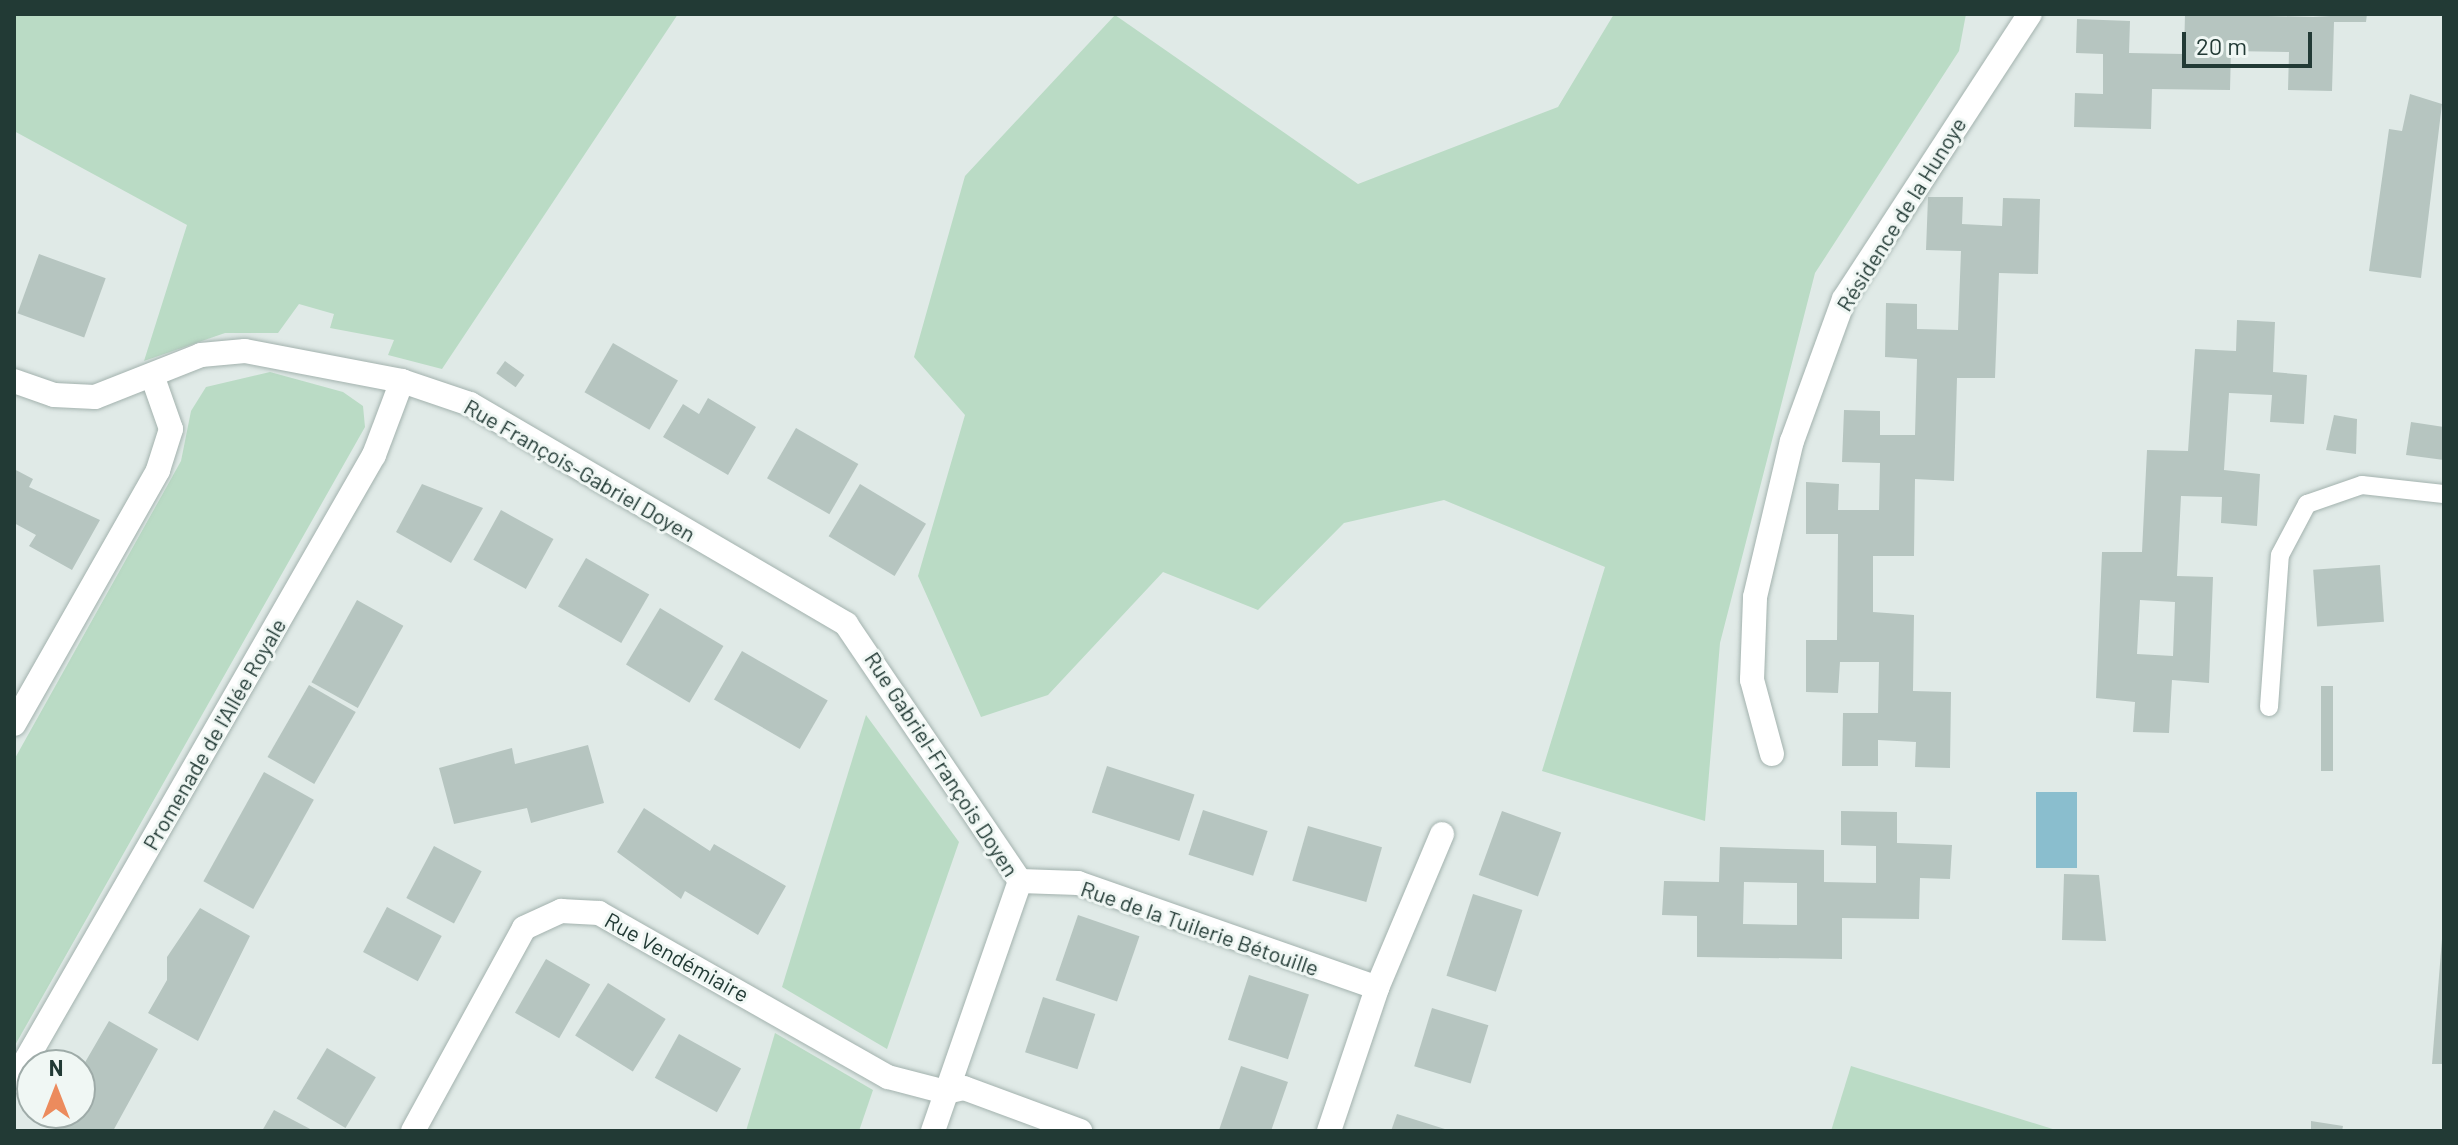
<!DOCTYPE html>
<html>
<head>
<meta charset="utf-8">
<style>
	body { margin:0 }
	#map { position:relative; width:2458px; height:1145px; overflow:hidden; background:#e0eae7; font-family:Barlow,sans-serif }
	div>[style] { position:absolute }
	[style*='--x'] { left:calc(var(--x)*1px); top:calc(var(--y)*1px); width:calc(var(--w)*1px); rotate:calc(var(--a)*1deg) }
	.green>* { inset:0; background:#badbc5 }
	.water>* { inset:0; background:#8abece; transform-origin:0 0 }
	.building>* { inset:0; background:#b6c5c0; transform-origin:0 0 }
	.roads { filter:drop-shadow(0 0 2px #a3b2ae) drop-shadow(0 0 2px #a3b2ae) }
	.service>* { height:18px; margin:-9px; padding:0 9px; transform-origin:9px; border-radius:9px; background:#fff }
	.minor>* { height:24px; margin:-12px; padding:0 12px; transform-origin:12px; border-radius:12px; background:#fff }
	span { translate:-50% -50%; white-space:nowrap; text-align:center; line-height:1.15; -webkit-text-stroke:6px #f0f7f4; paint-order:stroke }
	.street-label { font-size:22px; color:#223a35 }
	.frame { position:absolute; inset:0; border:16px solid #223a35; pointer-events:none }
	.north { position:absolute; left:16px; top:1049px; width:80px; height:80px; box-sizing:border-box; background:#f0f7f4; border:2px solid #9eaba8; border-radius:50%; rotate:0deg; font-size:22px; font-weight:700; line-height:32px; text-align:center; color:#223a35 }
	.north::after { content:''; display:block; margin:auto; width:28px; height:36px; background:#ec8b5d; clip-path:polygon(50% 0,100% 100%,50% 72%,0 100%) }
	.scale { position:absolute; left:2182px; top:32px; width:130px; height:36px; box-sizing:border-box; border:4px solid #223a35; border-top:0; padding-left:10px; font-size:24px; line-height:28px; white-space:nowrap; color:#223a35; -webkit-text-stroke:6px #f0f7f4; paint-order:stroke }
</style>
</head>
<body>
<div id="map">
	<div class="green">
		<div style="clip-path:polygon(14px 14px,678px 14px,442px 369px,388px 355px,394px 340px,330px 328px,334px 314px,299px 304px,278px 333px,225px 333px,144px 361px,187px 225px,14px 131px)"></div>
		<div style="clip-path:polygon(1614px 14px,1966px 14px,1959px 51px,1815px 273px,1720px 643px,1705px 821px,1542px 771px,1605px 567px,1444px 500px,1344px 523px,1258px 610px,1163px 572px,1048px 695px,981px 717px,918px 576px,965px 415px,914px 357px,965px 176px,1115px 15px,1358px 184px,1558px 107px)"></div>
		<div style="clip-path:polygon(270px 372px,343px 392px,363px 406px,365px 427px,14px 1047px,14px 760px,181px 461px,191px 411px,206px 387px)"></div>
		<div style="clip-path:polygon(866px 715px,959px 842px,887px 1049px,782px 987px)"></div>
		<div style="clip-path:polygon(775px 1033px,873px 1090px,859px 1131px,746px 1131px)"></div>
		<div style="clip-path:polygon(1851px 1066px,2059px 1131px,1831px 1131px)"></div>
	</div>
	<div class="water">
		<div style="left:2036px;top:792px;width:41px;height:76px"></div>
	</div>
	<div class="building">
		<div style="clip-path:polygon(2185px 14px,2313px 17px,2367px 14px,2366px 22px,2334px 22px,2332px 91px,2288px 90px,2289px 52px,2231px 51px,2230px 90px,2152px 89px,2151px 129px,2074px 127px,2075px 93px,2103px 94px,2103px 54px,2076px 53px,2077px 19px,2130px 21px,2129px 53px,2184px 54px)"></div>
		<div style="clip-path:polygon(2410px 94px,2442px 104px,2421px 278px,2369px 271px,2389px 129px,2402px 131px)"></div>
		<div style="clip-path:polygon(1928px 197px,1963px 197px,1962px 224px,2002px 226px,2003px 198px,2040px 199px,2038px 274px,1999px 273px,1995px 378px,1957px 378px,1954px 481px,1915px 479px,1914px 556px,1873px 556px,1873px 612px,1914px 615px,1913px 691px,1951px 692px,1950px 768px,1915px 767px,1916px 742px,1878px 740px,1878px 766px,1842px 766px,1843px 713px,1878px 713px,1879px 662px,1840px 662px,1838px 693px,1806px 692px,1806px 640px,1837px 640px,1838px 534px,1806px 534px,1806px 482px,1839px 484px,1838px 510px,1879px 510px,1880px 463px,1842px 462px,1844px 410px,1880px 411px,1880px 435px,1915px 435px,1917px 359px,1885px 357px,1886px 303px,1917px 304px,1917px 329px,1958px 330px,1961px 251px,1926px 250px)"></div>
		<div style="left:39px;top:254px;width:71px;height:63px;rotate:20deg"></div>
		<div style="clip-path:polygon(evenodd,2237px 320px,2275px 322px,2273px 372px,2307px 375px,2304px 424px,2270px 422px,2272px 395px,2229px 393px,2224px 470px,2260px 474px,2257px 526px,2221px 523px,2222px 497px,2181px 496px,2177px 576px,2213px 577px,2209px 683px,2172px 680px,2169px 733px,2133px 732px,2135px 702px,2096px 698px,2102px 552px,2142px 552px,2147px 450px,2188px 451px,2195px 349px,2236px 351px,2237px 320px,2140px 600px,2175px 602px,2173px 656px,2137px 654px,2140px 600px)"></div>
		<div style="left:613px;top:343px;width:75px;height:57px;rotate:30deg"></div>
		<div style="left:505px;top:361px;width:24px;height:15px;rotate:36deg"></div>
		<div style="clip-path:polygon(708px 398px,756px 427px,728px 475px,663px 437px,683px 404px,699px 414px)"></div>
		<div style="clip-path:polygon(2334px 415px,2357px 419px,2356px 454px,2326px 450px)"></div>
		<div style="clip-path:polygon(2411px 422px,2444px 427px,2444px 460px,2406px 455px)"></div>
		<div style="left:796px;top:428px;width:72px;height:58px;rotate:30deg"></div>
		<div style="clip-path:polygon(14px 469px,33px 479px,29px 487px,100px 520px,72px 570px,29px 546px,36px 535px,14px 523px)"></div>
		<div style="clip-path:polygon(422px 484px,483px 508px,451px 563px,396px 532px)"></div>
		<div style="left:860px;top:484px;width:77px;height:61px;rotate:31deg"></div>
		<div style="left:501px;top:510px;width:60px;height:57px;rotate:29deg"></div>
		<div style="left:586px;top:558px;width:73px;height:56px;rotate:30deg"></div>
		<div style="left:2380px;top:565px;width:57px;height:67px;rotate:86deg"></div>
		<div style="left:357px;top:600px;width:53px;height:94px;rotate:29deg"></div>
		<div style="left:660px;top:608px;width:74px;height:66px;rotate:31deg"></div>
		<div style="left:742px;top:651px;width:99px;height:56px;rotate:30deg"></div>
		<div style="left:309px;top:685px;width:54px;height:83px;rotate:30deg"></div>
		<div style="left:2321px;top:686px;width:12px;height:85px"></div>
		<div style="clip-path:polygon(588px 745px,604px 803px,531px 823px,527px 808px,454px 824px,439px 768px,512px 748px,515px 764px)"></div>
		<div style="left:1107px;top:766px;width:92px;height:49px;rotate:18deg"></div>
		<div style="left:264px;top:772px;width:57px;height:125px;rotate:29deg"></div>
		<div style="clip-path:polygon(644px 808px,710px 851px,714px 844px,786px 886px,758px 935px,685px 891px,681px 899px,617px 852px)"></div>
		<div style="left:1203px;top:810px;width:68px;height:47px;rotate:18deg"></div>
		<div style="left:1502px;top:811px;width:63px;height:68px;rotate:20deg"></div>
		<div style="clip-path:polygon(evenodd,1841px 811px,1897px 812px,1897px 843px,1952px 845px,1950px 879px,1920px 878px,1919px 919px,1842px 918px,1842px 959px,1697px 957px,1697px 916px,1662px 915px,1664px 881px,1719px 882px,1720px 847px,1824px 850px,1824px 882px,1876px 883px,1876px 846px,1841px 845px,1841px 811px,1744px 882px,1797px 883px,1797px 925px,1743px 924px,1744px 882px)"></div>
		<div style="left:1308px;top:826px;width:77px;height:57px;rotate:16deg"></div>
		<div style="left:434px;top:846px;width:54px;height:59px;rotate:28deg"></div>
		<div style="clip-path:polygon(2064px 874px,2099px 875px,2106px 941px,2062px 940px)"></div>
		<div style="left:1473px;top:894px;width:52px;height:86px;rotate:18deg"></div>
		<div style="left:387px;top:907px;width:62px;height:51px;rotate:28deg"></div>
		<div style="clip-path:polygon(200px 908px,250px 936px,198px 1041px,148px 1013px,167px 980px,167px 957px)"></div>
		<div style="left:1078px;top:915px;width:65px;height:69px;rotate:19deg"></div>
		<div style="clip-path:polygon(2444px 939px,2444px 1064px,2432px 1064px,2442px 939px)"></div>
		<div style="left:546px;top:959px;width:51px;height:62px;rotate:30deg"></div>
		<div style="left:1249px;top:975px;width:63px;height:68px;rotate:18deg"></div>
		<div style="left:608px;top:983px;width:68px;height:62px;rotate:32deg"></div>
		<div style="left:1043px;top:997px;width:55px;height:58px;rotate:18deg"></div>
		<div style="left:1432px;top:1008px;width:59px;height:61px;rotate:17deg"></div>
		<div style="clip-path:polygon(109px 1021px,158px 1049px,113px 1131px,54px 1131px,64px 1113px,80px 1113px,80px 1071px)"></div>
		<div style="left:679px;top:1034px;width:71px;height:50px;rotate:29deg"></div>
		<div style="left:327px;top:1048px;width:57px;height:59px;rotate:31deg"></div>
		<div style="clip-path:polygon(1241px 1066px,1288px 1082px,1271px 1131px,1219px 1130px)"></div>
		<div style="clip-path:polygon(274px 1110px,314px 1131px,262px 1131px)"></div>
		<div style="clip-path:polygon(1397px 1114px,1448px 1130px,1448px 1131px,1391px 1131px)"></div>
		<div style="clip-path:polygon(2311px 1121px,2343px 1126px,2342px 1131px,2311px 1131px)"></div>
	</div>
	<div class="roads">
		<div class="service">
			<div style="--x:2269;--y:707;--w:152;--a:-85.9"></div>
			<div style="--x:2280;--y:555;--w:58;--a:-62.1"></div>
			<div style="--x:2307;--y:504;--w:58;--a:-19.1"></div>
			<div style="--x:2362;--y:485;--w:82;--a:6.3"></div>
		</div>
		<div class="minor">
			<div style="--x:14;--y:381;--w:42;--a:19.3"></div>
			<div style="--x:54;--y:395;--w:41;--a:2.8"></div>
			<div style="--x:95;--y:397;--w:114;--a:-21.6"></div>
			<div style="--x:201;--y:355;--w:44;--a:-5.2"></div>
			<div style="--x:245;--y:351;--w:160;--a:10.8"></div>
			<div style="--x:402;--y:381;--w:72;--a:18.7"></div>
			<div style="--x:470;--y:404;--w:436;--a:30.3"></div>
			<div style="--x:846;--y:624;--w:310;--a:55.9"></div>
			<div style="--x:1020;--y:881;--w:265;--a:109.2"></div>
			<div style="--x:14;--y:724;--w:292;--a:-60.4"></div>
			<div style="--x:158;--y:470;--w:43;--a:-72.4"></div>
			<div style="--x:171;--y:429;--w:57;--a:-109.4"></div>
			<div style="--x:1772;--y:754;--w:77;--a:-105.1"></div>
			<div style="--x:1752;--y:680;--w:83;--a:-87.9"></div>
			<div style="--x:1755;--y:597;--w:160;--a:-76.7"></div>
			<div style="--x:1792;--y:441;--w:151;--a:-69.9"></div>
			<div style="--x:1844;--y:299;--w:340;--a:-56.9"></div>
			<div style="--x:1020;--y:881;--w:58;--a:2"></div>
			<div style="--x:1078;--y:883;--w:317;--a:19.3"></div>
			<div style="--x:14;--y:1081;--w:722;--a:-60.1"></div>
			<div style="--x:374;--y:455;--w:79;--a:-69.3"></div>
			<div style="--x:413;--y:1131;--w:231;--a:-61.3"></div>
			<div style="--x:524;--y:928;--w:41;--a:-24.7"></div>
			<div style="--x:561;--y:911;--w:38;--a:3"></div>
			<div style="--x:599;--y:913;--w:332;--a:29.6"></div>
			<div style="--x:888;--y:1077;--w:60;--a:14.5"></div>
			<div style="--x:946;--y:1092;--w:18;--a:-13"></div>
			<div style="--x:964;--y:1088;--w:124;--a:20.3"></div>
			<div style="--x:1329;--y:1131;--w:151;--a:-71.4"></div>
			<div style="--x:1377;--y:988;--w:167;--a:-67.1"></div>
		</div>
	</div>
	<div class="street-label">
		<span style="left:1901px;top:214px;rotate:-58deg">Résidence de la Hunoye</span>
		<span style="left:580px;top:470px;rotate:30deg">Rue François-Gabriel Doyen</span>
		<span style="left:214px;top:734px;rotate:-60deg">Promenade de l'Allée Royale</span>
		<span style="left:942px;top:764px;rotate:57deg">Rue Gabriel-François Doyen</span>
		<span style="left:1200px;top:928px;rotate:19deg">Rue de la Tuilerie Bétouille</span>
		<span style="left:677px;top:957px;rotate:29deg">Rue Vendémiaire</span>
	</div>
	<div class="frame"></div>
	<div class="north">N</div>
	<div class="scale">20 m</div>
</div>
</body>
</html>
